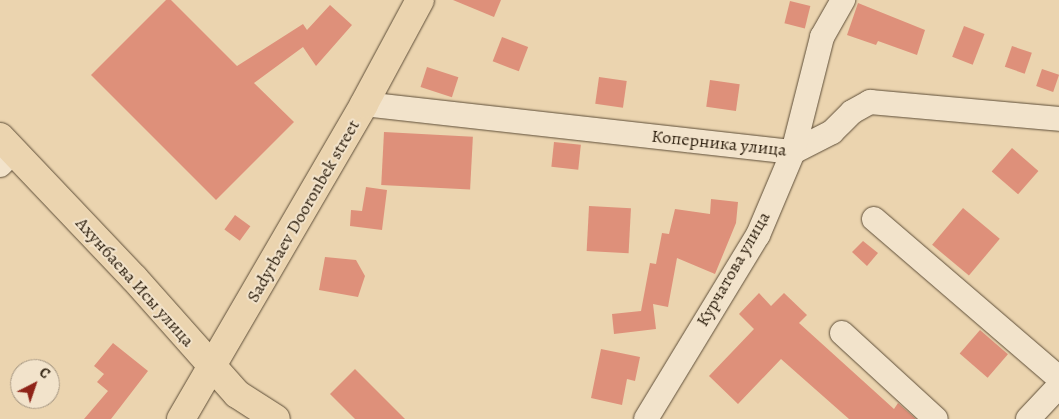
<!DOCTYPE html>
<html>
<head>
<meta charset="utf-8">
<style>
	body { margin:0 }
	#map { position:relative; width:1059px; height:419px; overflow:hidden; background:#ebd4af; font-family:Alegreya,serif }
	div>[style] { position:absolute }
	[style*='--x'] { left:calc(var(--x)*1px); top:calc(var(--y)*1px); width:calc(var(--w)*1px); rotate:calc(var(--a)*1deg) }
	.building>* { inset:0; background:#de907a; transform-origin:0 0 }
	.roads { filter:drop-shadow(0 0 1px #5e4e38) drop-shadow(0 0 1px #5e4e38) }
	.minor>* { height:24px; margin:-12px; padding:0 12px; transform-origin:12px; border-radius:12px; background:#f2e3cb }
	.major>* { height:28px; margin:-14px; padding:0 14px; transform-origin:14px; border-radius:14px; background:#ebd4af }
	span { translate:-50% -50%; white-space:nowrap; text-align:center; line-height:1.15; -webkit-text-stroke:4px #f2e3cb; paint-order:stroke }
	.street-label { font-size:18px; color:#2f2110 }
	.north { position:absolute; left:10px; top:359px; width:50px; height:50px; box-sizing:border-box; background:#f2e3cb; border:1px solid #a49580; border-radius:50%; rotate:41deg; font-size:14px; font-weight:700; line-height:20px; text-align:center; color:#2f2110 }
	.north::after { content:''; display:block; margin:auto; width:18px; height:22px; background:#8f2418; clip-path:polygon(50% 0,100% 100%,50% 72%,0 100%) }
</style>
</head>
<body>
<div id="map">
	<div class="building">
		<div style="clip-path:polygon(166px 0,171px 0,237px 66px,303px 24px,307px 30px,330px 5px,352px 25px,316px 66px,303px 47px,254px 83px,294px 122px,216px 200px,91px 75px)"></div>
		<div style="clip-path:polygon(453px 0,501px 0,494px 17px)"></div>
		<div style="left:790px;top:1px;width:21px;height:23px;rotate:14deg"></div>
		<div style="clip-path:polygon(858px 3px,925px 30px,917px 55px,878px 41px,876px 45px,847px 35px)"></div>
		<div style="left:964px;top:26px;width:22px;height:33px;rotate:21deg"></div>
		<div style="left:502px;top:37px;width:28px;height:26px;rotate:21deg"></div>
		<div style="left:1012px;top:46px;width:21px;height:22px;rotate:19deg"></div>
		<div style="left:427px;top:67px;width:33px;height:21px;rotate:18deg"></div>
		<div style="left:1042px;top:69px;width:18px;height:18px;rotate:19deg"></div>
		<div style="left:599px;top:77px;width:28px;height:27px;rotate:8deg"></div>
		<div style="left:710px;top:80px;width:30px;height:27px;rotate:8deg"></div>
		<div style="left:384px;top:132px;width:89px;height:53px;rotate:3deg"></div>
		<div style="left:554px;top:142px;width:27px;height:25px;rotate:6deg"></div>
		<div style="left:1012px;top:148px;width:35px;height:31px;rotate:41deg"></div>
		<div style="clip-path:polygon(366px 187px,387px 190px,382px 230px,350px 226px,351px 210px,362px 211px)"></div>
		<div style="clip-path:polygon(711px 199px,738px 202px,736px 223px,715px 274px,677px 258px,668px 307px,653px 304px,656px 329px,614px 334px,612px 314px,641px 311px,650px 263px,656px 264px,662px 233px,669px 234px,675px 209px,710px 214px)"></div>
		<div style="left:589px;top:206px;width:42px;height:45px;rotate:3deg"></div>
		<div style="left:963px;top:208px;width:48px;height:48px;rotate:40deg"></div>
		<div style="left:235px;top:215px;width:19px;height:18px;rotate:36deg"></div>
		<div style="clip-path:polygon(863px 241px,878px 253px,867px 266px,852px 252px)"></div>
		<div style="clip-path:polygon(325px 257px,356px 260px,365px 276px,358px 297px,319px 290px)"></div>
		<div style="clip-path:polygon(759px 293px,771px 306px,784px 293px,807px 315px,799px 323px,894px 409px,898px 403px,916px 419px,849px 419px,781px 359px,738px 404px,709px 376px,754px 329px,739px 314px)"></div>
		<div style="left:980px;top:330px;width:37px;height:31px;rotate:41deg"></div>
		<div style="clip-path:polygon(113px 343px,148px 371px,111px 419px,84px 419px,108px 391px,97px 382px,104px 374px,94px 366px)"></div>
		<div style="clip-path:polygon(601px 349px,640px 357px,635px 381px,627px 379px,622px 405px,591px 398px)"></div>
		<div style="clip-path:polygon(355px 369px,405px 419px,355px 419px,330px 394px)"></div>
	</div>
	<div class="roads">
		<div class="minor">
			<div style="--x:364;--y:104;--w:432;--a:6.4"></div>
			<div style="--x:793;--y:152;--w:44;--a:-27.1"></div>
			<div style="--x:832;--y:132;--w:28;--a:-45"></div>
			<div style="--x:852;--y:112;--w:21;--a:-29"></div>
			<div style="--x:870;--y:102;--w:190;--a:5.1"></div>
			<div style="--x:0;--y:165;--w:20;--a:-45"></div>
			<div style="--x:874;--y:219;--w:244;--a:40.7"></div>
			<div style="--x:842;--y:333;--w:127;--a:42.5"></div>
			<div style="--x:646;--y:419;--w:215;--a:-58.7"></div>
			<div style="--x:758;--y:235;--w:90;--a:-67.1"></div>
			<div style="--x:793;--y:152;--w:119;--a:-75.8"></div>
			<div style="--x:822;--y:37;--w:43;--a:-60.4"></div>
			<div style="--x:1028;--y:419;--w:45;--a:-46.8"></div>
		</div>
		<div class="major">
			<div style="--x:0;--y:137;--w:195;--a:46.5"></div>
			<div style="--x:134;--y:278;--w:155;--a:48.4"></div>
			<div style="--x:237;--y:394;--w:46;--a:32.7"></div>
			<div style="--x:181;--y:419;--w:364;--a:-59.8"></div>
			<div style="--x:364;--y:104;--w:118;--a:-61.7"></div>
		</div>
	</div>
	<div class="street-label">
		<span style="left:719px;top:143px;rotate:6deg">Коперника улица</span>
		<span style="left:303px;top:211px;rotate:-60deg">Sadyrbaev Dooronbek street</span>
		<span style="left:733px;top:269px;rotate:-60deg">Курчатова улица</span>
		<span style="left:135px;top:282px;rotate:48deg">Ахунбаева Исы улица</span>
	</div>
	<div class="north">С</div>
</div>
</body>
</html>
